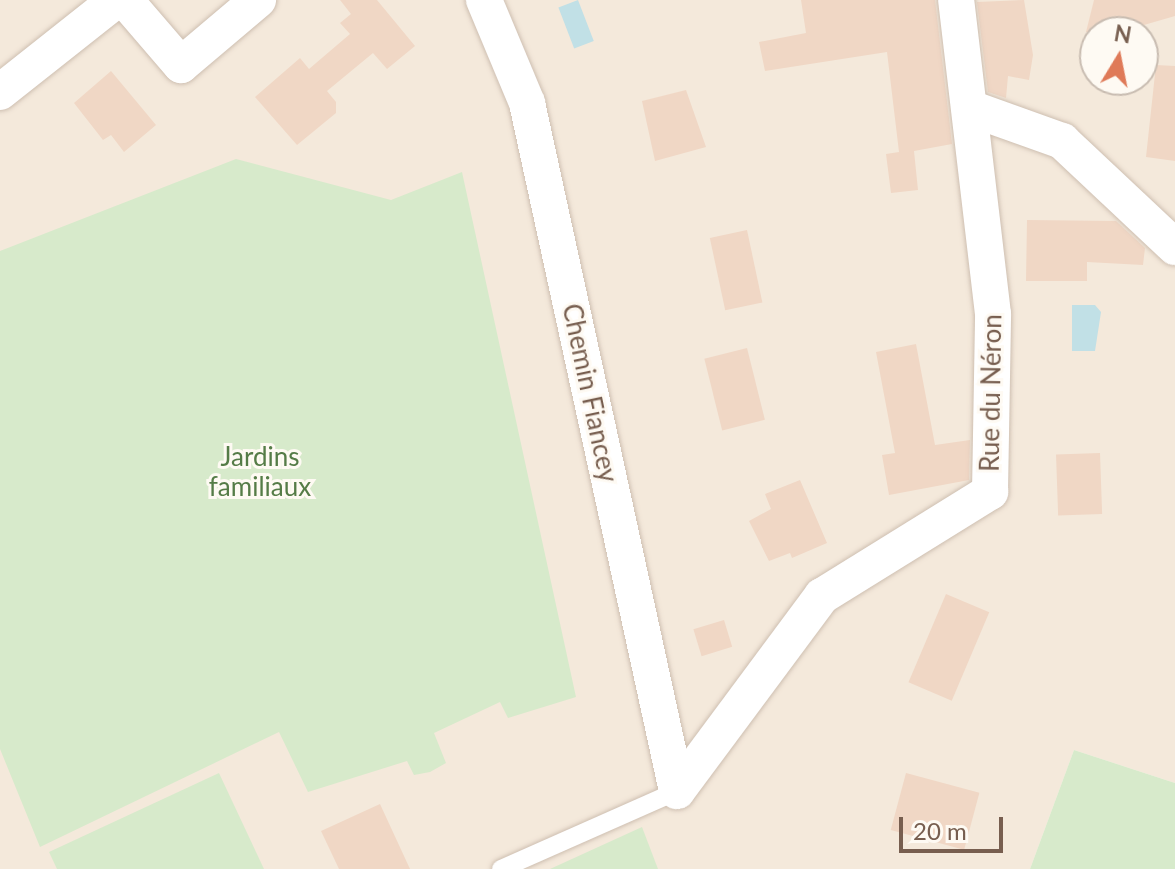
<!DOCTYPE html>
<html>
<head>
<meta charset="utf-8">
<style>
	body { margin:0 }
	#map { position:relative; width:1175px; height:869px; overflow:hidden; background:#fcf6ed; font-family:Lato,sans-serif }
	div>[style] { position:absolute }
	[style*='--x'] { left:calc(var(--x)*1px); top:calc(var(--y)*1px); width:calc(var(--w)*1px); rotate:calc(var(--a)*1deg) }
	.residential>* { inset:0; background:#f4e9db }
	.green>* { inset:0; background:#d7eacb }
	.water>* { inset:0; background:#c1e0e6; transform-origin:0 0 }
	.building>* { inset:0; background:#f0d7c5; transform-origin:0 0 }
	.roads { filter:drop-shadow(0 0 2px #cebfb1) drop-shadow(0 0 2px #cebfb1) }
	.service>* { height:18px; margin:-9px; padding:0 9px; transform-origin:9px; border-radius:9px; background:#fff }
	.minor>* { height:36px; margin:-18px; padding:0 18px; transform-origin:18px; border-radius:18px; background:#fff }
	span { translate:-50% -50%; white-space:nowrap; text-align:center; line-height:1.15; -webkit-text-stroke:6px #fefaf3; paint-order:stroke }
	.street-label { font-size:26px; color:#775e4f }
	.park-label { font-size:26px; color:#557c47 }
	.north { position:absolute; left:1079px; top:16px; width:80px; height:80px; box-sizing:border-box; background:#fefaf3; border:2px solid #c8bcb1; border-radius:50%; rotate:10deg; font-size:22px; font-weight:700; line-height:32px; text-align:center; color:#775e4f }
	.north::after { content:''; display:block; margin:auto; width:28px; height:36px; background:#df7a58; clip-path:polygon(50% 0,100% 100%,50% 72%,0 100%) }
	.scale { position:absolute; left:899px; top:817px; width:104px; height:36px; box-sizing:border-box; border:4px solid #775e4f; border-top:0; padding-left:10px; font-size:24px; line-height:28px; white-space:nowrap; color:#775e4f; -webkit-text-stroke:6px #fefaf3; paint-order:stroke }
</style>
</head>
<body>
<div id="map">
	<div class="residential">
		<div style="clip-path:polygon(evenodd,0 0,1175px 0,1175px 783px,1074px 750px,1030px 869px,0 869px,0 0,1095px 32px,1143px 32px,1143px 80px,1095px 80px,1095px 32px)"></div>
	</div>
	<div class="green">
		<div style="clip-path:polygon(236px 159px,391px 200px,462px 172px,576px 697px,508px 718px,500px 702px,434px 733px,446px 763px,430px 772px,414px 775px,407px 761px,308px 792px,279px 732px,40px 847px,0 749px,0 251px)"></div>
		<div style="clip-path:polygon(1074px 750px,1175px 783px,1175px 869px,1030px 869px)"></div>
		<div style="clip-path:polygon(219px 773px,264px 869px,57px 869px,49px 852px)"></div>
		<div style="clip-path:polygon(642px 827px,658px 869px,550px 869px)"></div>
	</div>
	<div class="water">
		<div style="left:578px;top:0;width:44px;height:21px;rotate:69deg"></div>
		<div style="clip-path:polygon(1072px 305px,1095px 305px,1101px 312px,1095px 351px,1072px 351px)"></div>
	</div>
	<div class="building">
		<div style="clip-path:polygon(340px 0,377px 0,415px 46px,387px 69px,373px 53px,327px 91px,336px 102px,336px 113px,297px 145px,255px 97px,300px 58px,309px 69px,350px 34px,340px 23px,351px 14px)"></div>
		<div style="clip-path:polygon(801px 0,935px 0,952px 144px,914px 151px,918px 190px,891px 193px,886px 154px,899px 152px,887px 52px,765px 71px,759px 42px,806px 33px)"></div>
		<div style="clip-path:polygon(1024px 0,1033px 55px,1029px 80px,1008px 76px,1006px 98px,988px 92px,977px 2px)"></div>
		<div style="clip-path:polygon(1094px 0,1175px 0,1175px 16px,1137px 27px,1136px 32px,1086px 32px)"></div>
		<div style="clip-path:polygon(1156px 65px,1175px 66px,1175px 161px,1146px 157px)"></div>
		<div style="clip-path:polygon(111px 71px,156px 125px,124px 152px,111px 135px,103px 140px,74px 103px)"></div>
		<div style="clip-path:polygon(686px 90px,706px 147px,655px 161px,642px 101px)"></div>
		<div style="clip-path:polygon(1027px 220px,1116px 221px,1145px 248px,1143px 265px,1087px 262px,1087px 281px,1026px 281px)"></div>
		<div style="left:747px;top:230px;width:74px;height:38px;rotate:78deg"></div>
		<div style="clip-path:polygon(916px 344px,935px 445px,970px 440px,969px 480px,889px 495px,882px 455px,895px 453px,876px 352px)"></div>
		<div style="left:747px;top:348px;width:74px;height:44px;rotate:76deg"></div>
		<div style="left:1100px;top:453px;width:61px;height:44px;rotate:88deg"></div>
		<div style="clip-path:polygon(800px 480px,827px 543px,792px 558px,790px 553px,769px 561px,749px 521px,771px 509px,765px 494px)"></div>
		<div style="left:946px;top:594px;width:47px;height:96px;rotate:23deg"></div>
		<div style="left:724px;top:620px;width:28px;height:32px;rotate:73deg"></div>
		<div style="left:906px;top:773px;width:76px;height:59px;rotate:15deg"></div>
		<div style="clip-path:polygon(380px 804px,410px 869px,339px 869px,321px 831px)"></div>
	</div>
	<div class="roads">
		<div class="service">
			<div style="--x:501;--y:869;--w:193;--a:-23.9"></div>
		</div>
		<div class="minor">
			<div style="--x:125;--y:0;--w:86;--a:49.3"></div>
			<div style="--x:181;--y:65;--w:101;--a:-40.2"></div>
			<div style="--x:484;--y:0;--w:112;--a:67.3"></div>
			<div style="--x:527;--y:103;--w:704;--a:77.7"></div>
			<div style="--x:0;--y:92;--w:148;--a:-38.4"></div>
			<div style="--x:970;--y:108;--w:98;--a:19.7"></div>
			<div style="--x:1062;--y:141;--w:155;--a:43.2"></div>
			<div style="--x:677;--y:791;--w:243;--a:-53.4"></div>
			<div style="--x:822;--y:596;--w:198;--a:-31.8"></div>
			<div style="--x:990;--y:492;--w:178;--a:-89"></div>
			<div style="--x:993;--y:314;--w:316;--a:-96.7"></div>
		</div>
	</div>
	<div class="street-label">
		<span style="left:590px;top:393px;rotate:78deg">Chemin Fiancey</span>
		<span style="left:991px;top:393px;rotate:-89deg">Rue du Néron</span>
	</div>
	<div class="park-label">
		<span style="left:260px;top:472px">Jardins<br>familiaux</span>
	</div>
	<div class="north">N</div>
	<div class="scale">20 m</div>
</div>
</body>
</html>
